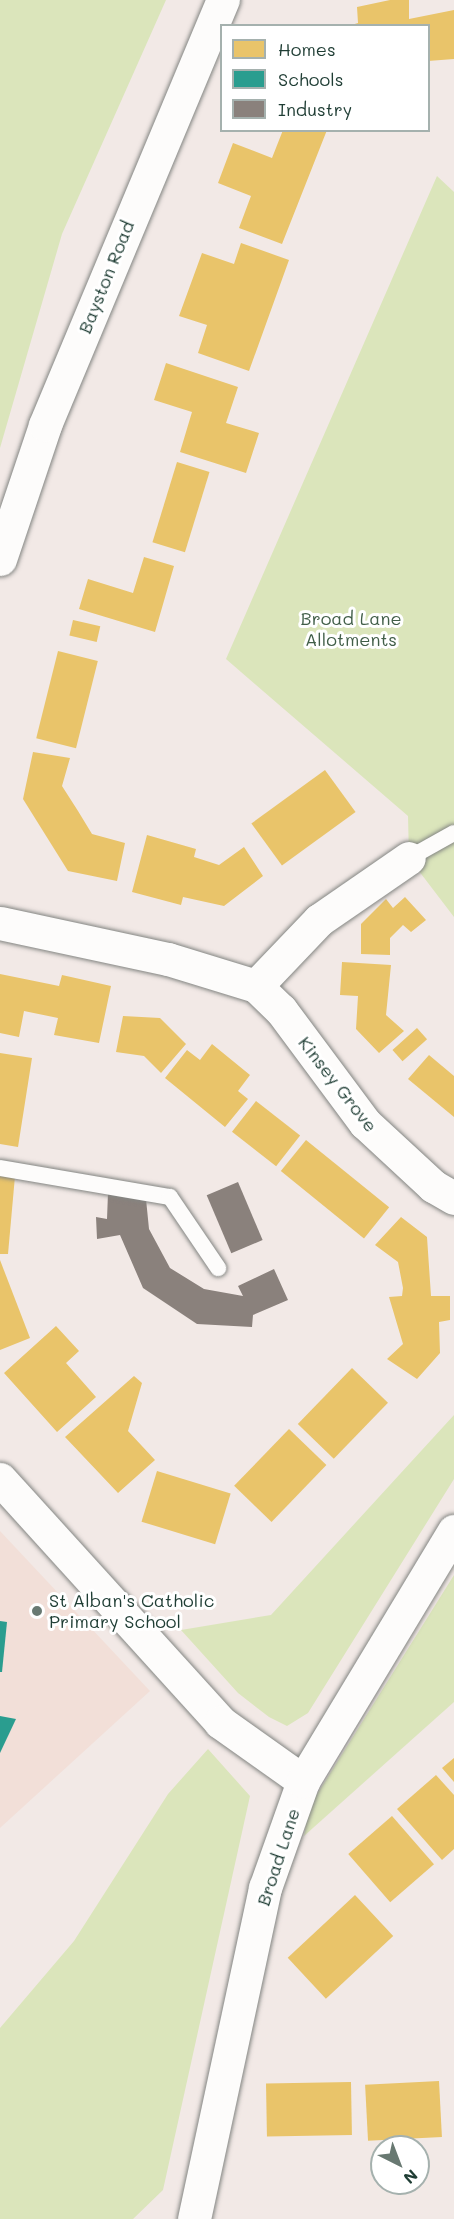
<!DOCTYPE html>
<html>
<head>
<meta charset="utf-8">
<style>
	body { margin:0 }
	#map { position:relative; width:454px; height:2219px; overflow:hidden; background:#f2e9e6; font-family:Mali,sans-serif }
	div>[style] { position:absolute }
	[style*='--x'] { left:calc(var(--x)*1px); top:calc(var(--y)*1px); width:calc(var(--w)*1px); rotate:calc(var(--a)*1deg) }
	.built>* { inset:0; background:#f2dfd8 }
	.green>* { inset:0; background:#dbe5bb }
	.homes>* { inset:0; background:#e9c46a; transform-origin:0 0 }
	.schools>* { inset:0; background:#2a9d8f }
	.industry>* { inset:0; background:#8a817c; transform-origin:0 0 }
	.roads { filter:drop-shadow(0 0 2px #838582) drop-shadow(0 0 2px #838582) }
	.service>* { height:16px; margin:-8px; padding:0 8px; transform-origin:8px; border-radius:8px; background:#fdfcfb }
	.minor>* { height:33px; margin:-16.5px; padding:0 16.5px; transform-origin:16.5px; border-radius:16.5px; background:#fdfcfb }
	.tertiary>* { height:33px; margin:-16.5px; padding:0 16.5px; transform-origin:16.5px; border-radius:16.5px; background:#fdfcfb }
	.dots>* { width:16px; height:16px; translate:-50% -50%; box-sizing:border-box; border:3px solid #fff; border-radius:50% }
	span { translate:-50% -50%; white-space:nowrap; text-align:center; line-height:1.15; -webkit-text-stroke:6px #fff; paint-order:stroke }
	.street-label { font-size:18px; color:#1f3d34 }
	.park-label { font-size:18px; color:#415e48 }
	.poi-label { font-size:18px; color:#1f3d34 }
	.left { translate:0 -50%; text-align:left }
	.legend { position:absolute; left:220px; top:24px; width:210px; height:108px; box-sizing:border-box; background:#fff; border:2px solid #a5b1ae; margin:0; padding:8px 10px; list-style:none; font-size:18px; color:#1f3d34 }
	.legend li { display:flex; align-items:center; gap:12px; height:30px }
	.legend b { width:30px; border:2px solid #a5b1ae }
	.north { position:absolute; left:370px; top:2135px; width:60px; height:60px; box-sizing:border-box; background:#fff; border:2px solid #a5b1ae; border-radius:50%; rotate:138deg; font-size:16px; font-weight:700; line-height:24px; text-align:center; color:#1f3d34 }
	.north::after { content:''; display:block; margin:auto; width:21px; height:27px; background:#697972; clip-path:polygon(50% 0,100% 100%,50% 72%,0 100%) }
</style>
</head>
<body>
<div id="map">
	<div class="built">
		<div style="clip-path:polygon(0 1531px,150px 1691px,0 1828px)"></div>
	</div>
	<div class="green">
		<div style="clip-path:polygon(0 0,166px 0,62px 234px,0 448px)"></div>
		<div style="clip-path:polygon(437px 176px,454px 192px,454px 917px,409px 858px,408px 816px,226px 659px)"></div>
		<div style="clip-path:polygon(454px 1415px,454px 1479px,308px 1713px,287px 1726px,269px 1717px,238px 1693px,181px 1630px,271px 1615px)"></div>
		<div style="clip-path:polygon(454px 1575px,454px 1702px,304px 1836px,309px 1807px)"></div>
		<div style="clip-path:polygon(208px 1749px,250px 1796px,163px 2190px,133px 2219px,0 2219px,0 2028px,74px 1941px,168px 1794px)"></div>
	</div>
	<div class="homes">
		<div style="clip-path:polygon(390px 0,409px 0,409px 19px,454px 10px,454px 59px,428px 61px,428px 26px,348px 26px,358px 23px,357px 7px)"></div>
		<div style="clip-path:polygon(283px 130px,327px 130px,282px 244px,239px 228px,251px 196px,218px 183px,233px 143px,272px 158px)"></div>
		<div style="clip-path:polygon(241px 243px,289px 260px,249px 371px,198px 353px,207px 325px,179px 316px,202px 253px,234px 264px)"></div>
		<div style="clip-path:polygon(166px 363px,238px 387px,226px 423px,259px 433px,246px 473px,180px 452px,192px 412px,154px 400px)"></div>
		<div style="left:177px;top:462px;width:34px;height:84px;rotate:17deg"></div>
		<div style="clip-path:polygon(144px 557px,174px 566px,155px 632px,79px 609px,88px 579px,133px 593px)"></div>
		<div style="left:73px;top:620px;width:28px;height:16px;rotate:13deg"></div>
		<div style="left:58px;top:651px;width:41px;height:90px;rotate:14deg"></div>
		<div style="clip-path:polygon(33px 752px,70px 758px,62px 786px,78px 811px,92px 834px,125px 843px,117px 881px,68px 871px,23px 799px)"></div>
		<div style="left:325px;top:770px;width:52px;height:91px;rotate:54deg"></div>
		<div style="clip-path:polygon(147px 835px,196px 849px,194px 857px,219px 865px,244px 847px,263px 876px,224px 906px,183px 897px,181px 905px,132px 892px)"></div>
		<div style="clip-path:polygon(405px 897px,426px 920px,411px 932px,403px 925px,390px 938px,390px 955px,361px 954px,361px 924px,386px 899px,393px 908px)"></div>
		<div style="clip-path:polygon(342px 962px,391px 965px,386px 1015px,404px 1031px,379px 1053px,356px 1029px,358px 996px,340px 995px)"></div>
		<div style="clip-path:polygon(0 974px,59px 986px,62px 975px,111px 986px,99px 1043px,54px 1035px,58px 1018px,24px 1011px,19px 1037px,0 1033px)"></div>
		<div style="clip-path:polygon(123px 1016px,160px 1018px,186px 1044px,161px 1073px,144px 1056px,116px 1052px)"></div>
		<div style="left:417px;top:1028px;width:15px;height:33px;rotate:48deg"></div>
		<div style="clip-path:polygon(212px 1044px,250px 1075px,238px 1091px,248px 1099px,225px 1127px,165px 1078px,187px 1050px,200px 1060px)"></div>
		<div style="clip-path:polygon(0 1053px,32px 1058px,18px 1147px,0 1144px)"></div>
		<div style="clip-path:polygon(429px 1055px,454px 1076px,454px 1117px,408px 1079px)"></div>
		<div style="left:256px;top:1101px;width:56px;height:39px;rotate:38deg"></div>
		<div style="left:306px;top:1140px;width:107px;height:40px;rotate:39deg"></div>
		<div style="clip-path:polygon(0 1175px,15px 1176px,8px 1254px,0 1254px)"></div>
		<div style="clip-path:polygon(401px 1217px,427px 1237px,431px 1296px,450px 1296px,450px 1320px,439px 1322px,440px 1353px,417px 1379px,387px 1359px,403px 1344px,389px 1297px,402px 1296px,403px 1288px,398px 1262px,375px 1245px)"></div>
		<div style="clip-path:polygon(0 1260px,30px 1338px,0 1350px)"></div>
		<div style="clip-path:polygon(56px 1326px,79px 1351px,66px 1363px,96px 1397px,57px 1432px,4px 1373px)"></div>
		<div style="left:352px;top:1368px;width:50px;height:78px;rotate:44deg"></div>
		<div style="clip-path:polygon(134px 1376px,142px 1383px,128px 1431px,155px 1460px,118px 1493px,65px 1437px)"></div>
		<div style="left:289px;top:1429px;width:52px;height:79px;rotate:44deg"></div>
		<div style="left:157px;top:1471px;width:77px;height:53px;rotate:17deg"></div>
		<div style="clip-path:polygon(454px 1758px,454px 1782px,442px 1768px)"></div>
		<div style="clip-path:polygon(436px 1775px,454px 1795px,454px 1849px,442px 1860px,397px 1809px)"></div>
		<div style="left:392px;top:1816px;width:64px;height:58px;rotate:49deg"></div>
		<div style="left:355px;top:1895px;width:56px;height:92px;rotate:47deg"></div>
		<div style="left:439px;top:2081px;width:56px;height:74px;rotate:87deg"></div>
		<div style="left:351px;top:2082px;width:53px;height:85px;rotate:89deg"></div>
	</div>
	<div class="schools">
		<div style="clip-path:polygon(0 1621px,7px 1622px,2px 1672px,0 1672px)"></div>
		<div style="clip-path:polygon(0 1716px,16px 1719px,0 1753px)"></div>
	</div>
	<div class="industry">
		<div style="left:238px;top:1182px;width:63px;height:34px;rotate:67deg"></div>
		<div style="clip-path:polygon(108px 1193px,146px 1199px,149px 1229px,170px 1268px,204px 1289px,243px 1296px,238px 1286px,274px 1269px,288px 1300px,253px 1315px,252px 1327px,197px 1324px,143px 1288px,120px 1235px,97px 1239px,96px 1217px,107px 1219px)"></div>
	</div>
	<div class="roads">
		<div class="service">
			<div style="--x:409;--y:858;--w:51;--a:-29.1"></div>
			<div style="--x:0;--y:1168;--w:172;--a:9.7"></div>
			<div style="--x:170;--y:1197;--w:86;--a:55.9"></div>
		</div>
		<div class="minor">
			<div style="--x:0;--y:559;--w:141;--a:-71.4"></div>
			<div style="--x:45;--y:425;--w:461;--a:-67.3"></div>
			<div style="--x:0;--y:923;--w:172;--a:12.1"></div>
			<div style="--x:168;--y:959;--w:92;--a:17.1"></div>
			<div style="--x:256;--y:986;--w:35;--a:44"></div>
			<div style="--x:281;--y:1010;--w:141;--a:53.4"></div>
			<div style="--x:365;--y:1123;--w:93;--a:42.8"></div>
			<div style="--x:433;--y:1186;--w:24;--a:30"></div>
			<div style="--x:256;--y:986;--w:91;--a:-46.3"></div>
			<div style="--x:319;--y:920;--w:109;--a:-34.6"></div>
			<div style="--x:0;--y:1479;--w:328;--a:47.8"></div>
			<div style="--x:220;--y:1722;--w:102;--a:35.4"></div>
		</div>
		<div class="tertiary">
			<div style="--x:194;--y:2219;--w:339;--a:-77.9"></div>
			<div style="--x:265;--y:1888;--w:114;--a:-70.4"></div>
			<div style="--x:303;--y:1781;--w:292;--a:-58.9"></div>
		</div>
	</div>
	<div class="dots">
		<div style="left:37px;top:1611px;background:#697972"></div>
	</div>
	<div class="street-label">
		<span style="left:106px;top:277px;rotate:-68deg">Bayston Road</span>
		<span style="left:338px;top:1084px;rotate:52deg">Kinsey Grove</span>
		<span style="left:278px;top:1857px;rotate:-72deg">Broad Lane</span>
	</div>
	<div class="park-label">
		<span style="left:351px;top:629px">Broad Lane<br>Allotments</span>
	</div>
	<div class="poi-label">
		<span class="left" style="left:49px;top:1611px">St Alban's Catholic<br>Primary School</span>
	</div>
	<ul class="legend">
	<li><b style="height:16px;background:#e9c46a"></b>Homes</li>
	<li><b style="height:16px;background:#2a9d8f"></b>Schools</li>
	<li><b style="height:16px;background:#8a817c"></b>Industry</li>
	</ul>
	<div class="north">N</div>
</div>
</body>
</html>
